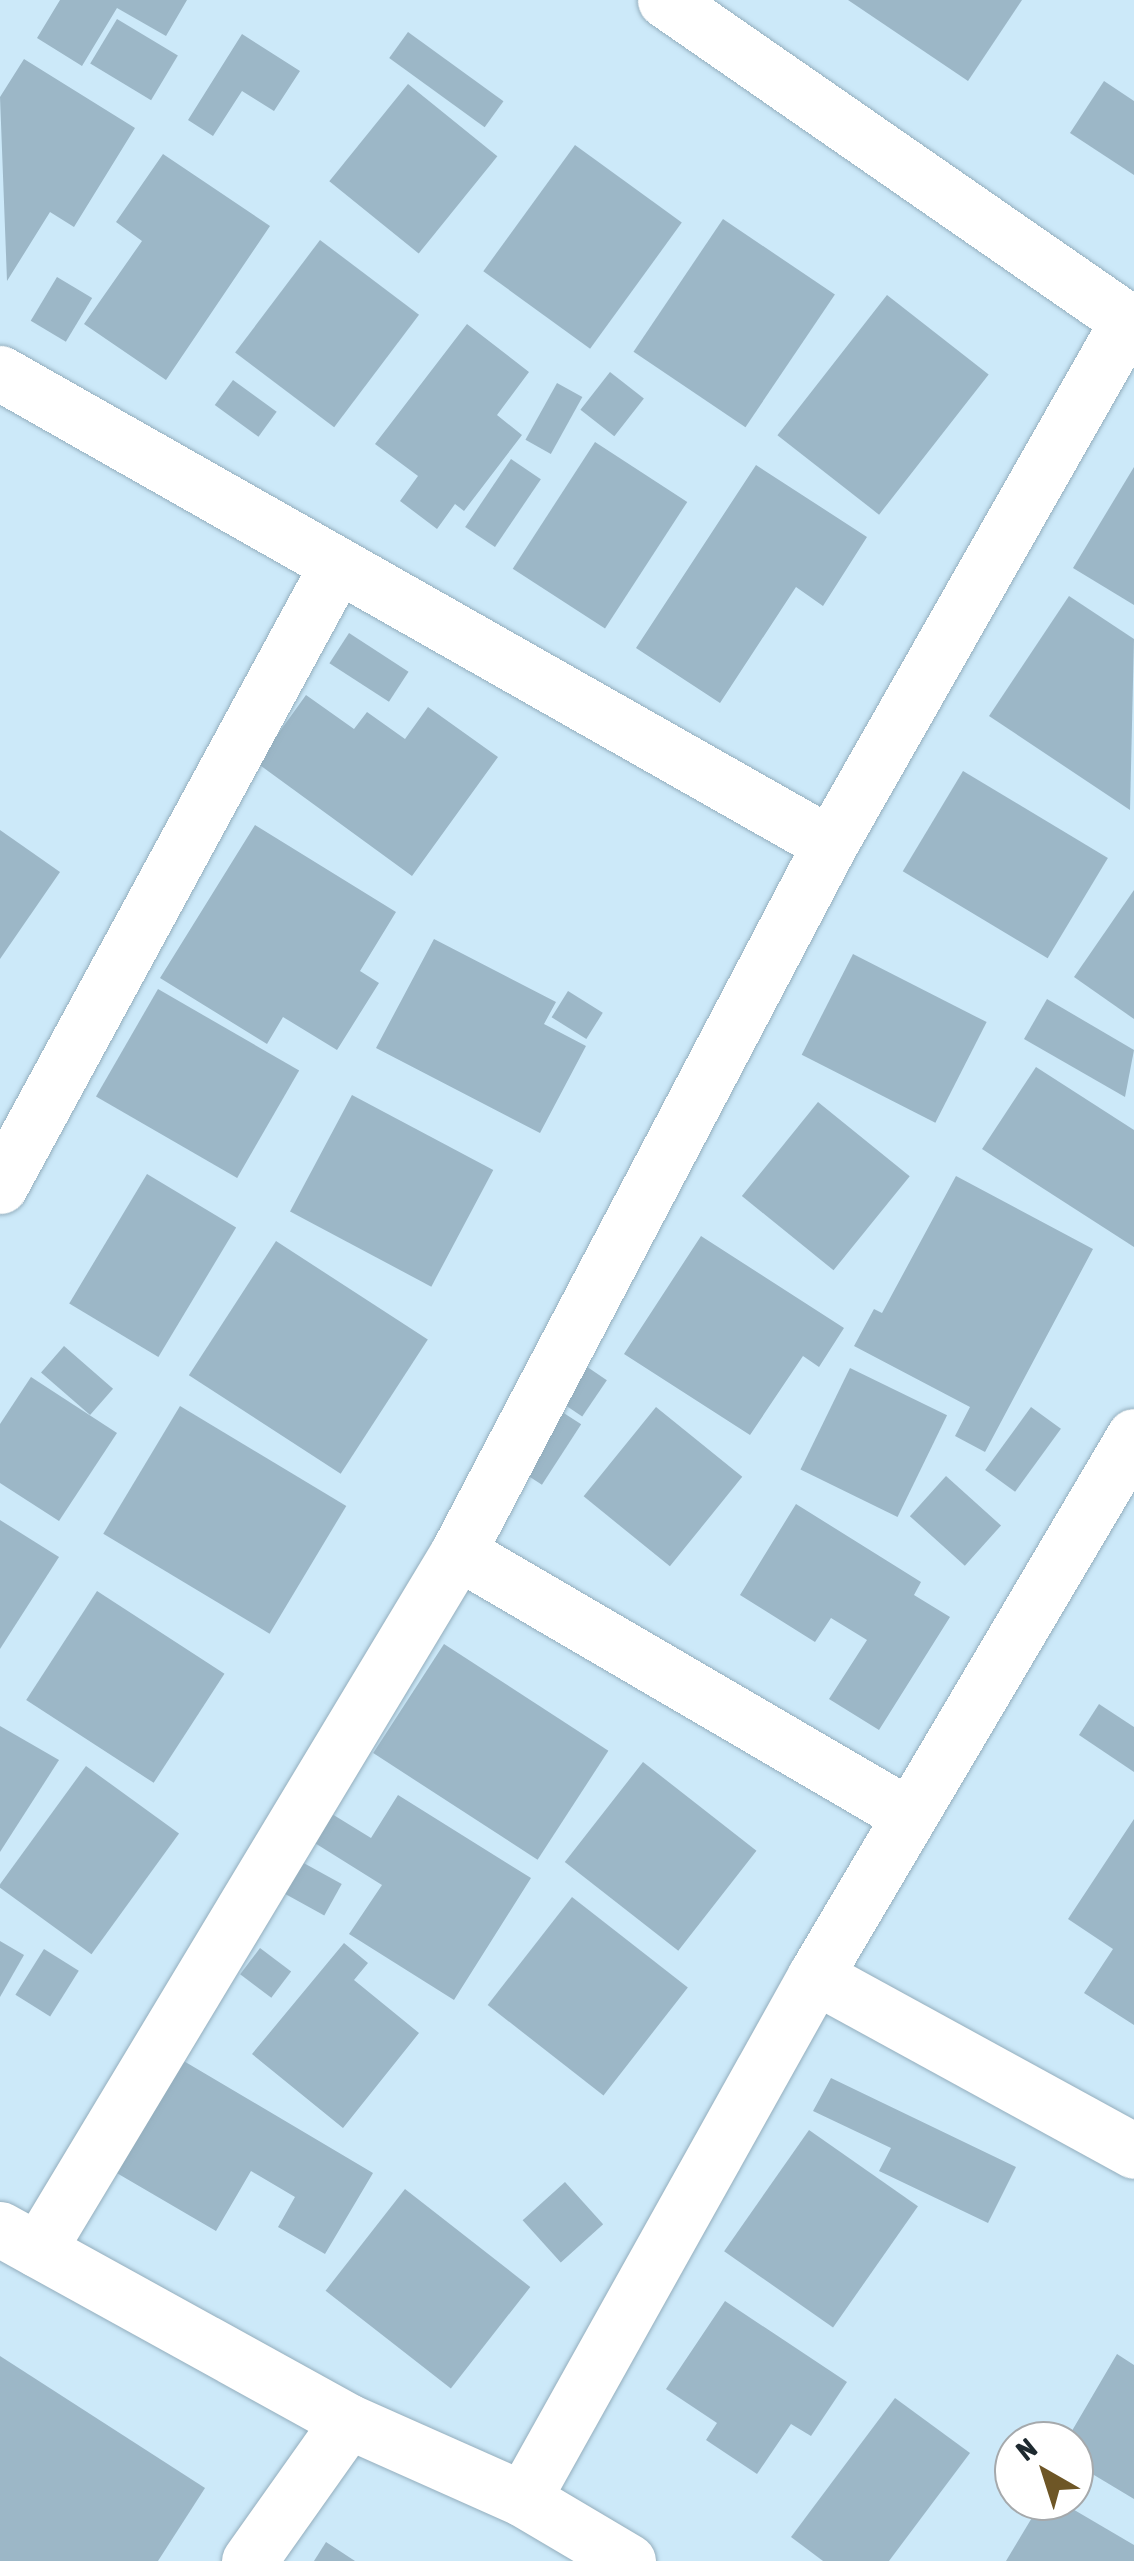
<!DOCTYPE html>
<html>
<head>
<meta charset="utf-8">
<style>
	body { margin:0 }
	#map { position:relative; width:1134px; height:2561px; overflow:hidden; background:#cce9f9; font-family:"Asap Condensed",sans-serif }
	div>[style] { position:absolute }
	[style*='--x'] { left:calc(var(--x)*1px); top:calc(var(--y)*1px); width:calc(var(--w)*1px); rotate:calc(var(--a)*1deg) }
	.building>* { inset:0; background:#9cb7c7; transform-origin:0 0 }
	.roads { filter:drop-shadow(0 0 2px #94aebd) drop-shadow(0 0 2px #94aebd) }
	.street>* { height:55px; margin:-27.5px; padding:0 27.5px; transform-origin:27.5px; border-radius:27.5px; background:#fff }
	span { translate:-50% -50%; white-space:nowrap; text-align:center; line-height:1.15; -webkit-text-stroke:8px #fff; paint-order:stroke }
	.north { position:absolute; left:994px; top:2421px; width:100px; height:100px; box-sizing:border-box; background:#fff; border:2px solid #a5a9ac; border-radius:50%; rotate:321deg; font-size:28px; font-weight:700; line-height:40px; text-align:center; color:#1e292f }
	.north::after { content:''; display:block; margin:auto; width:35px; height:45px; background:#6e5626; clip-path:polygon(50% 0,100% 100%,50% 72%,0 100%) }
</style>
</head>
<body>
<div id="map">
	<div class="building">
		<div style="clip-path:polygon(60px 0,187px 0,166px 36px,117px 8px,82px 66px,37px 38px)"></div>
		<div style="clip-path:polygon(848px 0,1022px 0,968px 81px)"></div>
		<div style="left:117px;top:19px;width:71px;height:52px;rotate:31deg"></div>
		<div style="left:408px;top:32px;width:118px;height:32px;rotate:36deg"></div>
		<div style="clip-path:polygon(242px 34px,300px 71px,274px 111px,242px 91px,213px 136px,188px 120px)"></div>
		<div style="clip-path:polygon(24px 59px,135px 128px,74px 227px,50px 212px,7px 281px,0 97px)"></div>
		<div style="clip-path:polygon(1104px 81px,1134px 101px,1134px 175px,1070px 133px)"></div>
		<div style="left:408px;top:84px;width:115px;height:125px;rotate:39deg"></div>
		<div style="left:575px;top:145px;width:132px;height:156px;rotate:36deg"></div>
		<div style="clip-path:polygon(163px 154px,270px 226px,166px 380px,84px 324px,142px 241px,116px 222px)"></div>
		<div style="left:723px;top:219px;width:135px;height:160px;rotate:34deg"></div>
		<div style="left:320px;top:240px;width:124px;height:141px;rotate:37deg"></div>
		<div style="left:57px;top:277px;width:41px;height:51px;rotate:31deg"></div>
		<div style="left:887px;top:295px;width:129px;height:178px;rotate:38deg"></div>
		<div style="clip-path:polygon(467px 324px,529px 372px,497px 415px,522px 435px,464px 511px,455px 504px,437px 529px,400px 501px,418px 476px,375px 444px)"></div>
		<div style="left:610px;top:372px;width:43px;height:48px;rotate:38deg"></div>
		<div style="left:233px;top:380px;width:54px;height:31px;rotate:36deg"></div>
		<div style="left:557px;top:383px;width:29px;height:65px;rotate:29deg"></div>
		<div style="left:595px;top:442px;width:110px;height:151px;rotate:33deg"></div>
		<div style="left:511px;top:459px;width:36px;height:82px;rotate:34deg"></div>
		<div style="clip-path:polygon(756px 465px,867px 537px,823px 606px,796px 587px,720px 703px,636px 648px)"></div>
		<div style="clip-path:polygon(1134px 467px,1134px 605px,1073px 568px)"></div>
		<div style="clip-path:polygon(1069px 596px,1134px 639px,1130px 810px,989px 716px)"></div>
		<div style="left:349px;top:633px;width:71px;height:36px;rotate:33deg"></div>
		<div style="clip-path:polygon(306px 695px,354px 729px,367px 712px,405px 739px,428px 707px,498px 757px,412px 876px,257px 763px)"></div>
		<div style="left:963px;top:771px;width:169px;height:117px;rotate:31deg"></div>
		<div style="clip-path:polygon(255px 825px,396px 912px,360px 971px,379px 983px,337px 1050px,283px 1017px,267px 1044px,160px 978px)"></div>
		<div style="clip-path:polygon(0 830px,60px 872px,0 959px)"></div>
		<div style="clip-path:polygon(1134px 890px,1134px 1019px,1074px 977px)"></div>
		<div style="clip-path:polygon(434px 939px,556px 1002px,544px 1024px,586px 1046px,540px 1133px,376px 1048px)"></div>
		<div style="left:853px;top:954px;width:150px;height:113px;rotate:27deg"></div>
		<div style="left:158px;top:989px;width:163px;height:124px;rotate:30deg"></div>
		<div style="left:568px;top:991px;width:41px;height:31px;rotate:32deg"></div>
		<div style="clip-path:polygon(1047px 999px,1134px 1050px,1125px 1097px,1024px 1039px)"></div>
		<div style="clip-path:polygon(1036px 1067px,1134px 1130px,1134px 1247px,982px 1149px)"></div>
		<div style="left:352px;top:1095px;width:160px;height:132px;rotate:28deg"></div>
		<div style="left:818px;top:1102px;width:118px;height:121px;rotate:39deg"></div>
		<div style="left:147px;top:1174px;width:104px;height:151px;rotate:31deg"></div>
		<div style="clip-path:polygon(956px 1176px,1093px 1249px,985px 1452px,955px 1436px,970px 1407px,854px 1346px,874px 1309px,882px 1313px)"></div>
		<div style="clip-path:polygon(701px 1236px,844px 1328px,819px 1367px,803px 1356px,750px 1435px,624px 1354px)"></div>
		<div style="left:276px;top:1241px;width:181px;height:160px;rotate:33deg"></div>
		<div style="left:64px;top:1346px;width:65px;height:35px;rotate:41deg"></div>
		<div style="left:577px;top:1360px;width:36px;height:44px;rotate:34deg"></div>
		<div style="left:850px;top:1368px;width:108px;height:113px;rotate:26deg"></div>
		<div style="clip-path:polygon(31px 1377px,117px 1433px,59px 1521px,0 1483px,0 1424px)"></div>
		<div style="left:180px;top:1406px;width:194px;height:149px;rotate:31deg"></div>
		<div style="left:656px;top:1407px;width:111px;height:115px;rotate:39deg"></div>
		<div style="left:1031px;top:1407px;width:37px;height:78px;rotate:36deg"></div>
		<div style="left:556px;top:1408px;width:30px;height:72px;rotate:33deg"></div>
		<div style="left:946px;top:1476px;width:74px;height:54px;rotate:42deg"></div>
		<div style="clip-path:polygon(796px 1504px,921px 1582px,914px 1595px,950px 1617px,879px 1730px,829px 1699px,867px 1640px,831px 1618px,815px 1642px,740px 1595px)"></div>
		<div style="clip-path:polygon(0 1520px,59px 1557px,0 1649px)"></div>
		<div style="left:97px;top:1591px;width:152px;height:130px;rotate:33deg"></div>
		<div style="left:444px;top:1644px;width:196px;height:130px;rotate:33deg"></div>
		<div style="clip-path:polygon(1099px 1704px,1134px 1727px,1134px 1772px,1079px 1735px)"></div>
		<div style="clip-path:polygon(0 1726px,59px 1760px,0 1852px)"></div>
		<div style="left:643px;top:1762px;width:144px;height:127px;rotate:38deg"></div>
		<div style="left:86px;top:1766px;width:115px;height:149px;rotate:36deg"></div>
		<div style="clip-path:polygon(398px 1795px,531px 1878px,454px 2000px,349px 1934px,382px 1885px,302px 1835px,319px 1806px,371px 1838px)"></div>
		<div style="clip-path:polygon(1134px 1819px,1134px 2025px,1084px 1993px,1113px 1949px,1068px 1919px)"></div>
		<div style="left:291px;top:1856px;width:58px;height:36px;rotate:29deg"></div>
		<div style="left:572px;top:1897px;width:147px;height:137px;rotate:38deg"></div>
		<div style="clip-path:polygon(0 1941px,24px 1955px,0 1997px)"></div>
		<div style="clip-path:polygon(344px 1943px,368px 1963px,354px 1980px,419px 2033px,343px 2128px,252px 2054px)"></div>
		<div style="left:260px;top:1948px;width:39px;height:33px;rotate:37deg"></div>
		<div style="left:44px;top:1949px;width:41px;height:54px;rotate:32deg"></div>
		<div style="clip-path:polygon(182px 2060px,373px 2173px,325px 2254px,278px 2227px,295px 2197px,251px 2171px,216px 2231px,115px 2172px)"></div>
		<div style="clip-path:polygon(831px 2078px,1016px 2167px,988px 2223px,879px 2171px,891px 2148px,813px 2111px)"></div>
		<div style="left:809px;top:2130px;width:133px;height:148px;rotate:35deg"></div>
		<div style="left:565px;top:2182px;width:57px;height:57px;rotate:48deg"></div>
		<div style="left:405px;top:2189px;width:159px;height:129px;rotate:38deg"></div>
		<div style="clip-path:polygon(725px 2301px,847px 2382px,811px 2436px,791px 2424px,757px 2474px,706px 2440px,717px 2423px,666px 2389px)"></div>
		<div style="clip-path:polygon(1117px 2354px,1134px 2365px,1134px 2499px,1074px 2463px,1074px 2441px,1066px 2441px)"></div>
		<div style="clip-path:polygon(0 2356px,205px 2488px,158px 2561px,0 2561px)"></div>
		<div style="clip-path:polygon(895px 2398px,970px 2453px,889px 2561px,823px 2561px,791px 2537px)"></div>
		<div style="clip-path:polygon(1042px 2501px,1059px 2501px,1134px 2545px,1134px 2561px,1006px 2561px)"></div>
		<div style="clip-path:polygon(326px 2542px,355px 2561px,314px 2561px)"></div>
	</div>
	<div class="roads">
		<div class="street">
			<div style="--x:665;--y:0;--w:571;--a:34.72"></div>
			<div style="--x:0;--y:373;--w:954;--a:29.57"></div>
			<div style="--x:0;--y:1186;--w:707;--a:-61.51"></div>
			<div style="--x:458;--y:1552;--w:523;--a:30.29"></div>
			<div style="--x:815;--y:1976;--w:364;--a:28.7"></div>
			<div style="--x:0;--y:2229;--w:397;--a:28.9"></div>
			<div style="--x:348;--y:2421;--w:192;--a:24"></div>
			<div style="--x:523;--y:2499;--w:122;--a:30.6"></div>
			<div style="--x:38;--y:2250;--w:815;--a:-58.96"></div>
			<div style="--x:458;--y:1552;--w:800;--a:-62.28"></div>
			<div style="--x:830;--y:844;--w:601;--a:-60.36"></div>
			<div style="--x:523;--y:2499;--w:599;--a:-60.82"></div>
			<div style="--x:815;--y:1976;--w:627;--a:-59.43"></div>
			<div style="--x:249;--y:2561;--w:171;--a:-54.7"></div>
		</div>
	</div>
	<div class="north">N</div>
</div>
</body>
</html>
